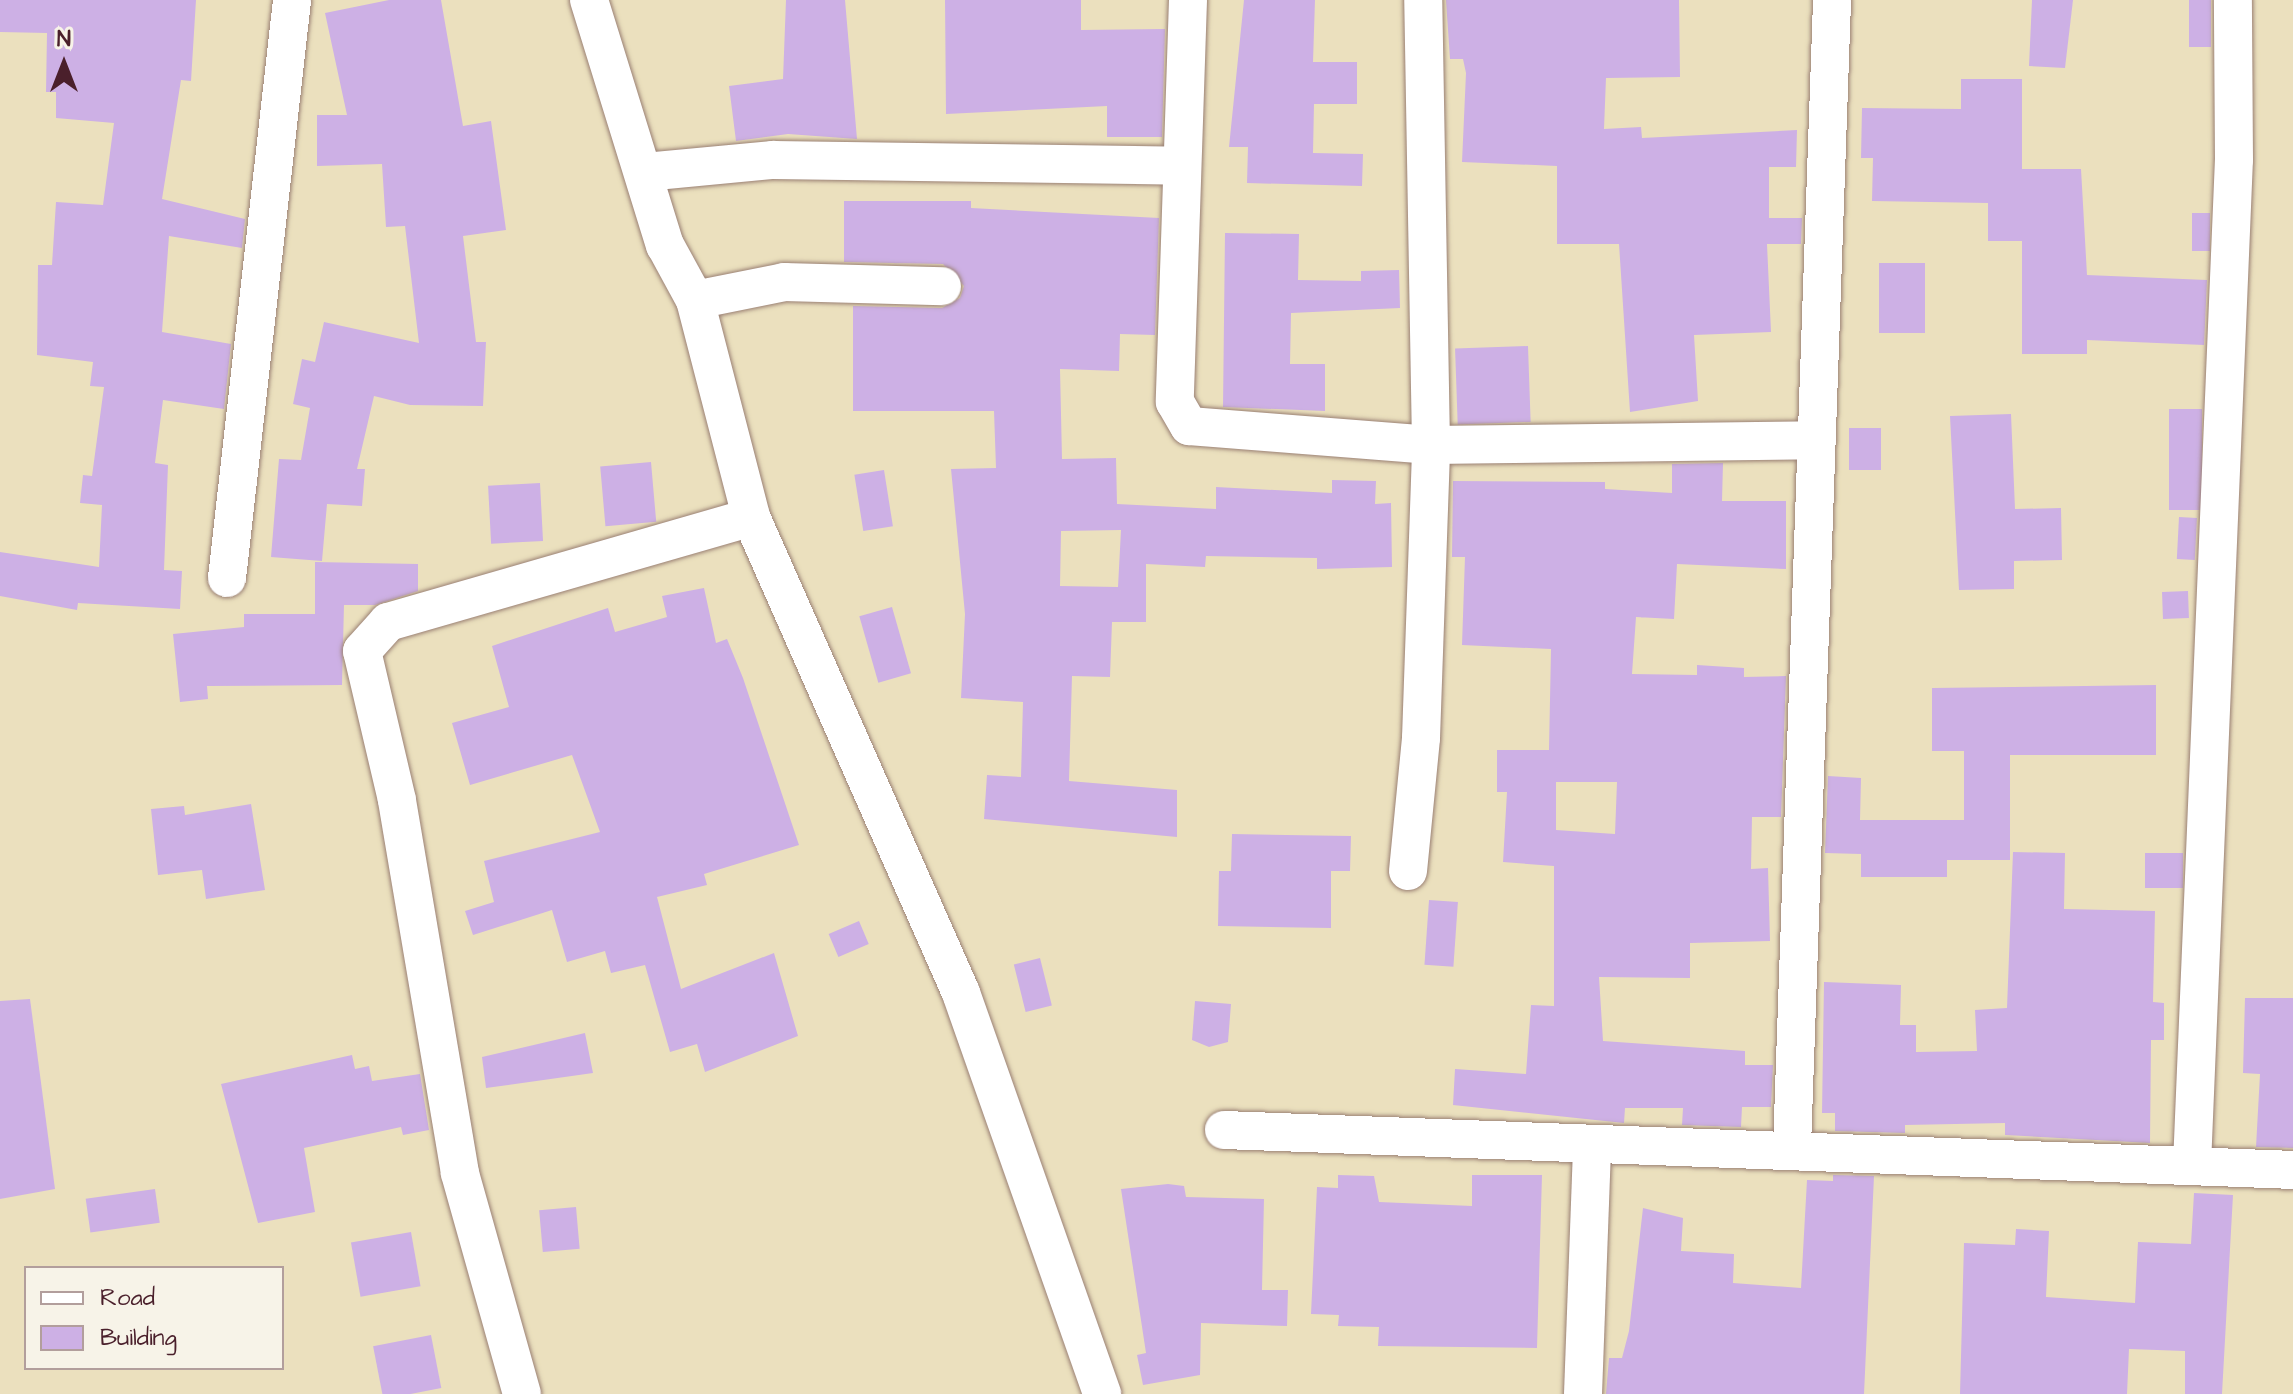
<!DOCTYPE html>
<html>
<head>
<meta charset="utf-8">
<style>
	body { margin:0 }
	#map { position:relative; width:2293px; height:1394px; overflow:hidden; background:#ebe0be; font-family:"Architects Daughter",sans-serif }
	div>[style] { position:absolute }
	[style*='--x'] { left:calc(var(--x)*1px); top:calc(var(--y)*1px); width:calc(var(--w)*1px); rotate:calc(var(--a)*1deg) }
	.building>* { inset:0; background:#cdb0e5; transform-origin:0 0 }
	.roads { filter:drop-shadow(0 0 2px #9a8074) drop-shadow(0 0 2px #9a8074) }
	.minor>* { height:38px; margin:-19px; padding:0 19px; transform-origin:19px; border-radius:19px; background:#fff }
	span { translate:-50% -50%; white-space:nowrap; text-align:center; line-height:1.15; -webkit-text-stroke:6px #f7f3e8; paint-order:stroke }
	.legend { position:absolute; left:24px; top:1266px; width:260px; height:104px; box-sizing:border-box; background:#f7f3e8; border:2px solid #b29e9c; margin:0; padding:10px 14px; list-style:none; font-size:24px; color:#4a1f2b }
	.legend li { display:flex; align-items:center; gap:16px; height:40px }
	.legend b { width:40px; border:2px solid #b29e9c }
	.north { position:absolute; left:24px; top:24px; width:80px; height:80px; -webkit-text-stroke:6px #f7f3e8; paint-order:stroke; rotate:0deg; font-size:22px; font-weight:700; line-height:32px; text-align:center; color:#4a1f2b }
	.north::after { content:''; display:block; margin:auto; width:28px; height:36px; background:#4a1f2b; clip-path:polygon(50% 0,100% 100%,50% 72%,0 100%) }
</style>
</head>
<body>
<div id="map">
	<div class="building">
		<div style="clip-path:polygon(0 0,196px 0,191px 81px,181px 80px,162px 199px,245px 219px,242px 248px,169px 236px,162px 332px,231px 344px,224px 409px,163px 400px,155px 463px,168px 465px,164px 570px,182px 571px,180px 609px,78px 603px,77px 610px,0 596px,0 552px,99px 567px,102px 505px,80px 503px,83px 475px,92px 476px,104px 387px,90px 386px,93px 362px,37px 355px,38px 265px,52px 265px,56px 202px,103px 205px,114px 123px,56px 118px,56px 92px,46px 92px,47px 33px,0 32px)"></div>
		<div style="clip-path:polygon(389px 0,441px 0,463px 126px,491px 121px,506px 230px,463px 236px,476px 342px,486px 342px,483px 406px,410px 405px,374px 396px,357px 469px,365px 469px,362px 506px,327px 504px,322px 561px,271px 557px,279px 459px,301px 460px,310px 408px,293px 404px,302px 359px,315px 362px,324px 322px,419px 343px,405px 226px,386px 227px,382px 164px,317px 166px,317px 115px,347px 115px,325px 13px)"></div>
		<div style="clip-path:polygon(786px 0,845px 0,857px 139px,788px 134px,736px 141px,729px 86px,783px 79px)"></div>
		<div style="clip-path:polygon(945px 0,1081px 0,1081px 30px,1165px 29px,1162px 137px,1107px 137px,1107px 106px,946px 114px)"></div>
		<div style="clip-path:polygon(1244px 0,1315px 0,1313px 62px,1357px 62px,1357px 104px,1314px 104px,1313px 153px,1363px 154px,1362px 186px,1247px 183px,1248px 147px,1229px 147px)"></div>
		<div style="clip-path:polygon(1446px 0,1679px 0,1680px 77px,1606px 78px,1604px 129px,1641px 127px,1642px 138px,1797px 130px,1796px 167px,1769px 167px,1769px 218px,1802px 218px,1801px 244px,1767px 244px,1771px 332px,1694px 335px,1698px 401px,1630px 412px,1619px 244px,1557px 244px,1557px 166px,1462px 162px,1466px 73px,1463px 59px,1450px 59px)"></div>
		<div style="clip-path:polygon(2032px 0,2073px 0,2065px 68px,2029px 66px)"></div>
		<div style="left:2189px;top:0;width:22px;height:47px"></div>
		<div style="clip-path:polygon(1961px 79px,2022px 79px,2022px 169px,2081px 169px,2087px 275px,2207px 280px,2204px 345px,2087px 340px,2087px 354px,2022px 354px,2022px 241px,1988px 241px,1988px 203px,1872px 201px,1873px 158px,1861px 158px,1862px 108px,1961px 109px)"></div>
		<div style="clip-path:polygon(evenodd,844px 201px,971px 201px,971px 208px,1159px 218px,1155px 335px,1120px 334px,1119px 371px,1060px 369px,1062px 459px,1116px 458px,1117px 504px,1216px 509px,1216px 487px,1332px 493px,1332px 480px,1376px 481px,1375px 504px,1391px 503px,1392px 567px,1317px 569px,1317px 558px,1206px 556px,1205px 567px,1146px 564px,1146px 622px,1112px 622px,1110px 677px,1072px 676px,1069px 781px,1177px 790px,1177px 837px,984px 819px,987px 775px,1021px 777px,1023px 702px,961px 698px,965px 614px,951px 469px,996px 468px,994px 411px,853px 411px,853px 306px,942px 308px,960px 298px,964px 286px,943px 264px,844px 262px,844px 201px,1121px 530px,1118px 587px,1060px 586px,1061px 531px,1121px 530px)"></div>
		<div style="left:2192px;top:213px;width:18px;height:38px"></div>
		<div style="clip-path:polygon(1225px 233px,1299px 234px,1298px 280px,1361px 281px,1361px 271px,1399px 270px,1400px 308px,1291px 313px,1290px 364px,1325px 364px,1325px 411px,1223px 407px)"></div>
		<div style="left:1879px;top:263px;width:46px;height:70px"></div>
		<div style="left:1528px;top:346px;width:76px;height:73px;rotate:88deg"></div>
		<div style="left:2169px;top:409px;width:33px;height:101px"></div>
		<div style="clip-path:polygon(2011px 414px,2015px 509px,2061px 508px,2062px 560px,2014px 561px,2014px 589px,1959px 590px,1950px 416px)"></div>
		<div style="left:1849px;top:428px;width:32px;height:42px"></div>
		<div style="left:651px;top:462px;width:60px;height:51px;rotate:85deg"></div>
		<div style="clip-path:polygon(evenodd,1723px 463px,1722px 501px,1786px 501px,1786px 569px,1677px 564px,1674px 619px,1636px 617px,1632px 674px,1697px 675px,1697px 665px,1744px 668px,1744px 677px,1786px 676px,1781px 817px,1752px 817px,1751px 869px,1768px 868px,1770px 941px,1690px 943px,1690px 978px,1599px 977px,1603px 1041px,1745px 1051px,1745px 1065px,1773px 1065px,1771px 1107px,1742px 1107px,1741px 1127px,1682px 1125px,1683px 1108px,1625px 1108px,1624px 1123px,1453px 1105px,1455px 1069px,1526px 1074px,1531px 1005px,1554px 1006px,1554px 866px,1503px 862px,1507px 792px,1497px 792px,1497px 750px,1549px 750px,1551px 649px,1462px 645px,1465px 557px,1452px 557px,1453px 481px,1605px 482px,1605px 489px,1672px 493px,1672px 464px,1723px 463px,1556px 782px,1617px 782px,1615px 834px,1556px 830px,1556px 782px)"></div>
		<div style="left:884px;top:470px;width:57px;height:30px;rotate:81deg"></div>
		<div style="left:540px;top:483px;width:58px;height:52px;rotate:87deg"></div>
		<div style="left:2179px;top:517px;width:18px;height:42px;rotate:3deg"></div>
		<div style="clip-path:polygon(315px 562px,418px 564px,418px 591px,375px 605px,344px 605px,342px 685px,207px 686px,208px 699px,180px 702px,173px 634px,244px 627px,244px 614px,315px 614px)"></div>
		<div style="clip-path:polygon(704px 588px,716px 643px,727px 639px,743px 678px,799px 845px,704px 874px,707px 885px,657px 897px,681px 989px,774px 953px,798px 1036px,705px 1072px,697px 1044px,670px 1052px,645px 965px,611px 973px,605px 951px,567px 962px,552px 910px,473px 935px,465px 911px,494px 902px,484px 861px,600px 832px,572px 755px,470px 785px,452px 723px,509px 707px,492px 646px,608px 608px,615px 632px,667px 617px,662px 596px)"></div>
		<div style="left:2188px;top:591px;width:27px;height:26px;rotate:88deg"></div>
		<div style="left:892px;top:607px;width:69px;height:34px;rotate:74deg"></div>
		<div style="clip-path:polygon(2156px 685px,2156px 755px,2010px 755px,2010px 860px,1947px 860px,1947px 877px,1861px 877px,1861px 854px,1825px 853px,1828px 776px,1861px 778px,1860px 820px,1964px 820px,1964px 751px,1932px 751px,1932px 688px)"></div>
		<div style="clip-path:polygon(251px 804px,265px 890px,206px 899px,202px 870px,158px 875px,151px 809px,184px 806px,185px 815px)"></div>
		<div style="clip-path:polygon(1232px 834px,1351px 836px,1350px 871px,1331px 871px,1331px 928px,1218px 926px,1219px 871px,1231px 871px)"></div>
		<div style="clip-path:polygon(2013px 852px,2065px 853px,2064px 909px,2155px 911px,2153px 1002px,2164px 1003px,2164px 1040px,2151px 1040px,2150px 1143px,2005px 1135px,2005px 1123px,1905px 1125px,1905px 1133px,1835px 1131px,1835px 1113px,1822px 1113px,1824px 982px,1901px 985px,1900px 1025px,1916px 1025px,1916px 1052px,1977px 1051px,1975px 1010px,2007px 1008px)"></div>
		<div style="left:2145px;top:853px;width:38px;height:35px"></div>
		<div style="left:1429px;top:900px;width:29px;height:65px;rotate:4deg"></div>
		<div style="left:859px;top:921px;width:25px;height:33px;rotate:67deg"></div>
		<div style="left:1040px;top:958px;width:49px;height:27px;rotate:76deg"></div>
		<div style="clip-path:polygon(2245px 998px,2293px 998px,2293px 1148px,2256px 1147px,2260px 1074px,2243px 1073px)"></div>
		<div style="clip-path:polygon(30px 999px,55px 1189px,0 1199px,0 1001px)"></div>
		<div style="clip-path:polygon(1195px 1001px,1231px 1004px,1228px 1042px,1209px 1047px,1192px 1040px)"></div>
		<div style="clip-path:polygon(585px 1033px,593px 1073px,486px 1088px,482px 1057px)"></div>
		<div style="clip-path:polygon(352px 1055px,355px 1069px,369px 1066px,372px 1081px,420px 1074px,429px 1130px,403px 1135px,401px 1127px,304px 1148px,315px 1212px,258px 1223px,221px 1084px)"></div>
		<div style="clip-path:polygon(1338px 1175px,1374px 1176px,1379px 1202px,1472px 1206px,1472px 1175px,1542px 1175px,1537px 1348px,1378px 1346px,1379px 1327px,1338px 1326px,1339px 1315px,1311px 1314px,1317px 1187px,1338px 1188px)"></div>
		<div style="clip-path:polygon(1833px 1175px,1874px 1176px,1864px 1394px,1606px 1394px,1609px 1358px,1622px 1358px,1629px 1331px,1643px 1208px,1683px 1218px,1681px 1251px,1734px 1254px,1733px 1283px,1801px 1288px,1807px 1180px,1833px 1181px)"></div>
		<div style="clip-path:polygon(1168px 1184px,1184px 1186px,1186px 1197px,1264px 1199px,1262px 1290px,1288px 1290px,1287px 1326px,1201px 1323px,1200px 1375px,1143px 1385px,1137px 1355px,1146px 1353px,1121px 1189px)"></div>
		<div style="left:155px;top:1189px;width:34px;height:70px;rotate:82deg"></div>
		<div style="clip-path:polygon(2194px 1193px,2233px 1195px,2222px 1394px,2185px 1394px,2185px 1351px,2129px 1349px,2127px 1394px,1960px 1394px,1964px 1243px,2015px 1245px,2016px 1229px,2049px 1231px,2046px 1297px,2135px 1303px,2138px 1242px,2191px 1244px)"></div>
		<div style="left:576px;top:1207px;width:42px;height:37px;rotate:85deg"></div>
		<div style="left:411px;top:1232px;width:55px;height:61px;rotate:80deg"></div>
		<div style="left:431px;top:1335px;width:54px;height:59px;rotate:79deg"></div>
	</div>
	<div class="roads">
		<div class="minor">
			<div style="--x:589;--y:0;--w:257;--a:72.8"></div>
			<div style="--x:665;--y:245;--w:63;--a:61.4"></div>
			<div style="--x:695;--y:300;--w:224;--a:75.5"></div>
			<div style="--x:751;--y:517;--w:520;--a:66.19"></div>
			<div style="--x:961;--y:993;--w:425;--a:70.6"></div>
			<div style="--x:1188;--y:0;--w:402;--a:91.9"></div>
			<div style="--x:1175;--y:402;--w:28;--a:60"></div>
			<div style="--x:1189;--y:426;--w:243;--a:4.5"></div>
			<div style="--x:1431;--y:445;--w:385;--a:-0.7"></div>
			<div style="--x:645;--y:172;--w:129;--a:-5.4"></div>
			<div style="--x:773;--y:160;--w:409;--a:0.8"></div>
			<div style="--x:695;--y:300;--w:91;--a:-11.4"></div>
			<div style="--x:784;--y:282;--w:158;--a:1.5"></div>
			<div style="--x:227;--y:578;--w:582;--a:-83.58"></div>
			<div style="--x:1408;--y:871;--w:134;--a:-84.4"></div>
			<div style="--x:1421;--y:738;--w:293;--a:-88"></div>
			<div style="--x:1431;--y:445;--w:445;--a:-91"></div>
			<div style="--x:1224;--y:1130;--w:1070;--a:2.14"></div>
			<div style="--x:1792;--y:1147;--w:1148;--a:-88"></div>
			<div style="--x:2192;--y:1165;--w:1006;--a:-87.61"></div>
			<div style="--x:2234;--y:160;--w:160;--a:-90.4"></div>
			<div style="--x:522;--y:1394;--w:230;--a:-105.7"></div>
			<div style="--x:460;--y:1173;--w:378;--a:-99.6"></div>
			<div style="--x:397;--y:800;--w:153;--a:-103.2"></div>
			<div style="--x:362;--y:651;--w:39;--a:-48"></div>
			<div style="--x:388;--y:622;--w:378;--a:-16.1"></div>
			<div style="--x:1583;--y:1394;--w:250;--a:-87.9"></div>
		</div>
	</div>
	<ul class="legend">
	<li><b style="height:10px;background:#fff"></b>Road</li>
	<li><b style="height:22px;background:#cdb0e5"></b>Building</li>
	</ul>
	<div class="north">N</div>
</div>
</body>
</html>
